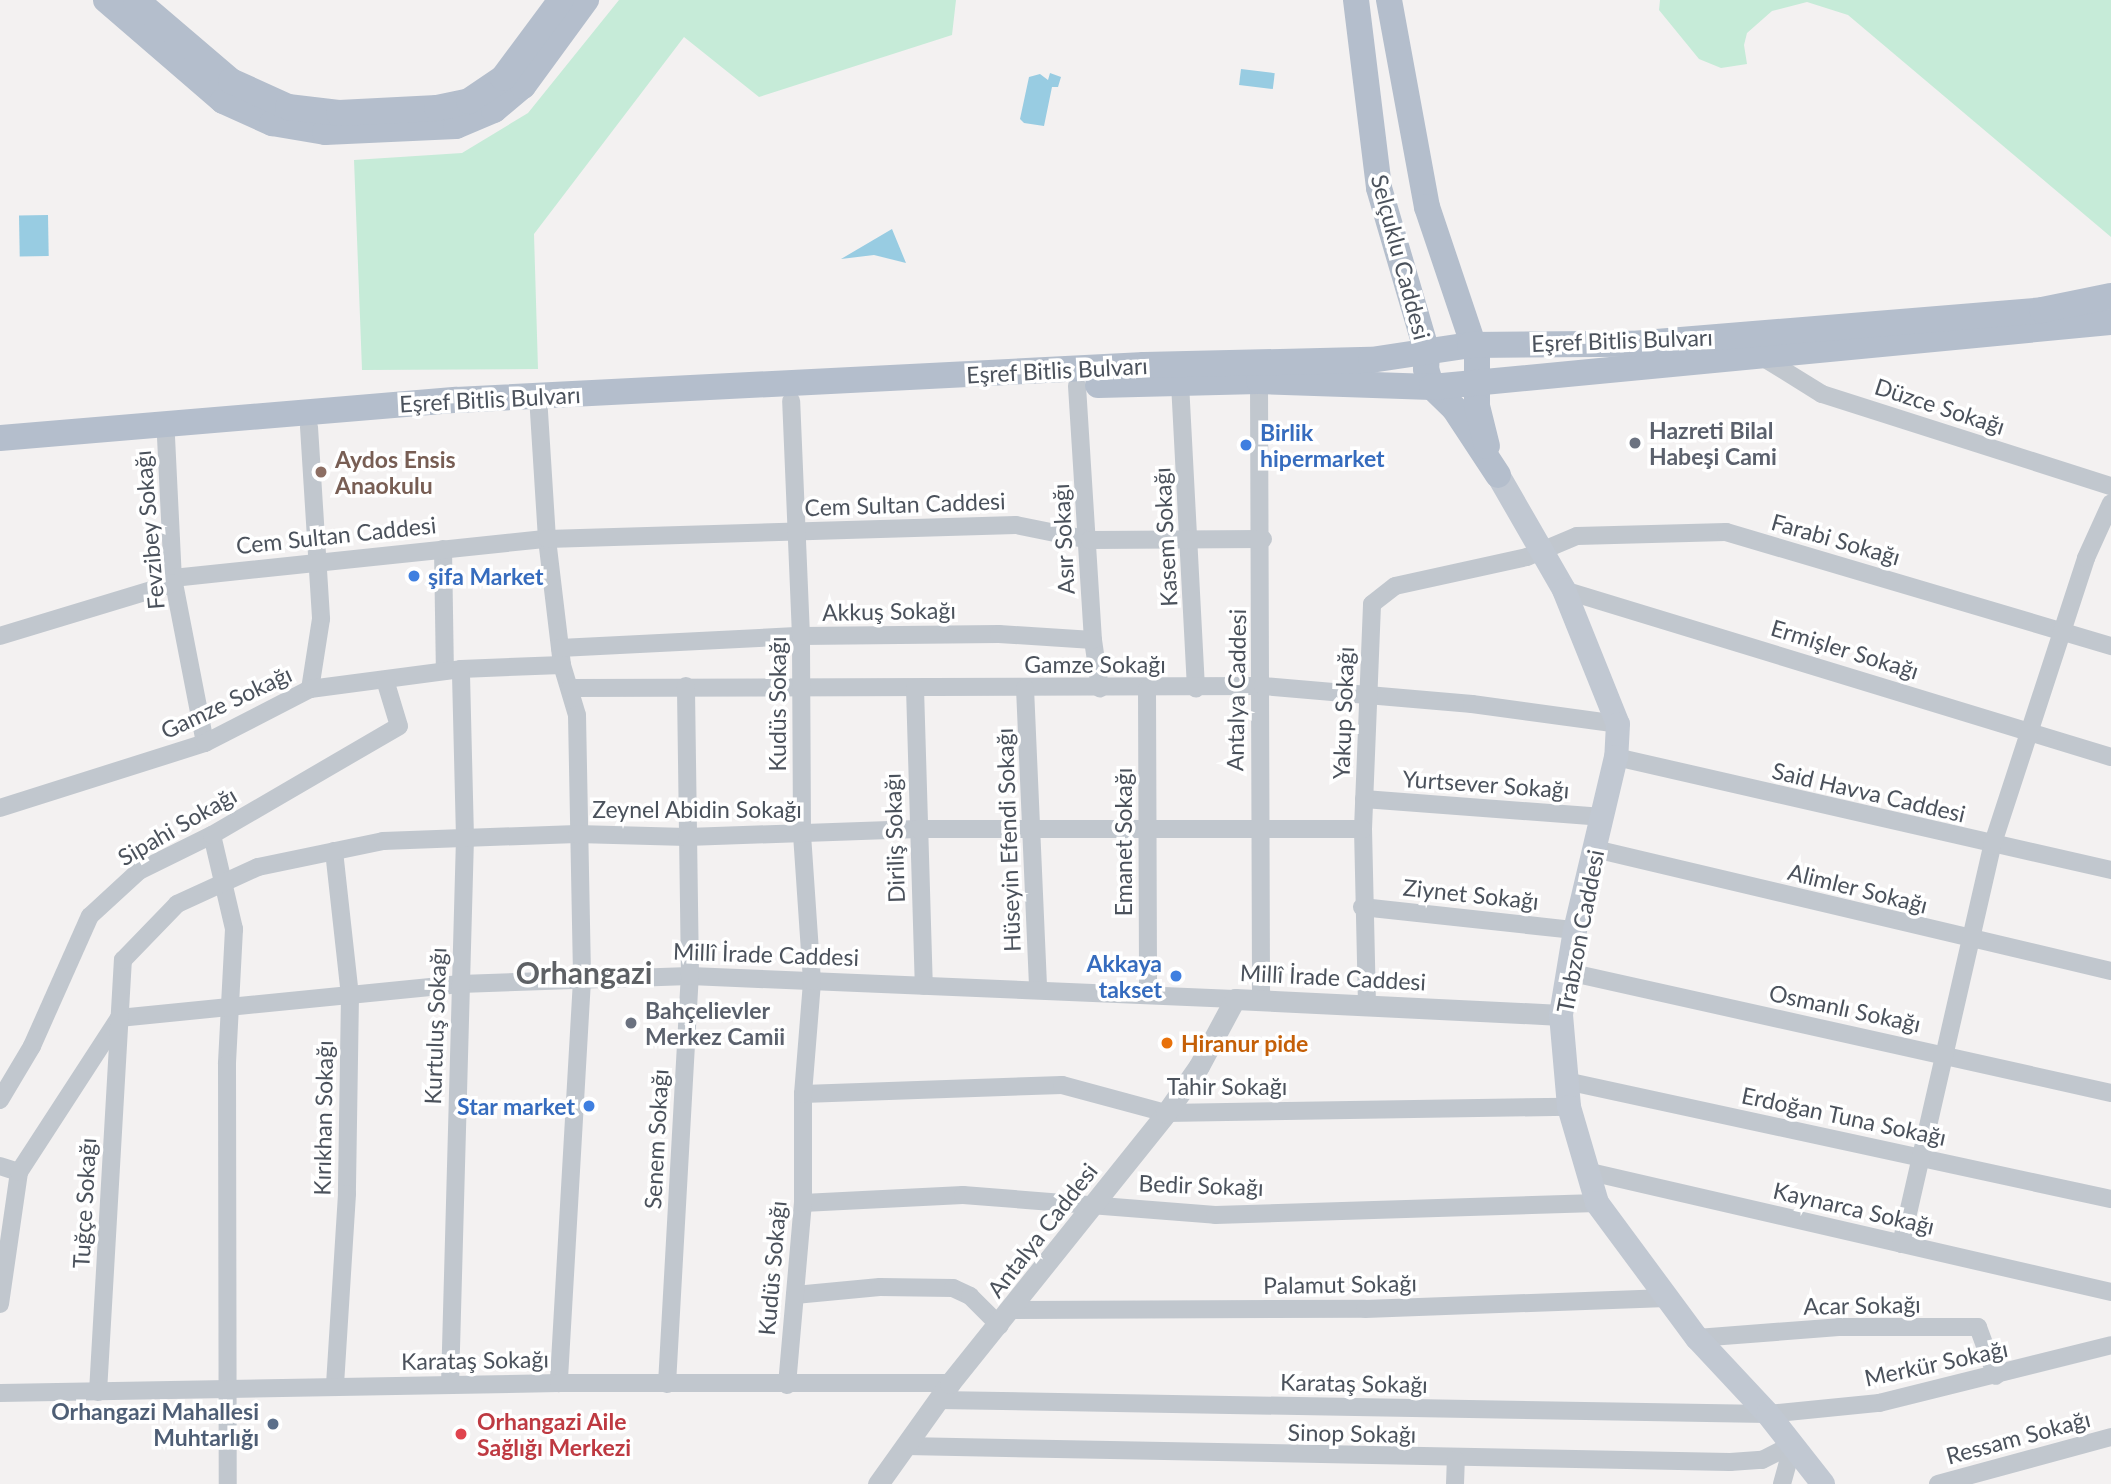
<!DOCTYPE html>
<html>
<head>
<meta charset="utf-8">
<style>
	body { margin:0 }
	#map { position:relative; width:2111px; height:1484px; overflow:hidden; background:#f3f1f1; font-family:Lato,sans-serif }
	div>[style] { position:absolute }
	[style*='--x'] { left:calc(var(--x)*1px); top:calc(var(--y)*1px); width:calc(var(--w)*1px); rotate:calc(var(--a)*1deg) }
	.green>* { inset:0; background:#c6ebd8 }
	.water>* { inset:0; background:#98cce2; transform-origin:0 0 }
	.minor>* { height:18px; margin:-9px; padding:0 9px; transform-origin:9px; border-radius:9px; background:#c1c7ce }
	.tertiary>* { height:21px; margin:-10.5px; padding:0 10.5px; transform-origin:10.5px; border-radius:10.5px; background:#c1c7ce }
	.secondary>* { height:24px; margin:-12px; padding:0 12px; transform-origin:12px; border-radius:12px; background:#c1c8d2 }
	.primary>* { height:26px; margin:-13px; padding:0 13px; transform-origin:13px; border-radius:13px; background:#b4becc }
	.dots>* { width:19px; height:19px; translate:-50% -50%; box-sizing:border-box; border:4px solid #fff; border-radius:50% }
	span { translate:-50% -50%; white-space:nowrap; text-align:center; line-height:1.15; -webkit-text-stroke:7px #fff; paint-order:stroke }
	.street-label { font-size:23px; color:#4b525c }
	.worship-label { font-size:23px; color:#5b616d; font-weight:700 }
	.left { translate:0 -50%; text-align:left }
	.shop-label { font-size:23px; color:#366cbe; font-weight:700 }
	.right { translate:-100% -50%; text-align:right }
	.education-label { font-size:23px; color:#785e54; font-weight:700 }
	.food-label { font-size:23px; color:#c56008; font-weight:700 }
	.service-label { font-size:23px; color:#4e5e75; font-weight:700 }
	.health-label { font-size:23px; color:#be3a42; font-weight:700 }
	.district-label { font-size:30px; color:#5e6165; font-weight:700 }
</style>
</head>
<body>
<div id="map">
	<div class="green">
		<div style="clip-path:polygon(619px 0,956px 0,952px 35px,759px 97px,684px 37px,534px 234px,538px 369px,362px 370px,354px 160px,462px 153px,528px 113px)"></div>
		<div style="clip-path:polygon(1660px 0,2111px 0,2111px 237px,1848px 15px,1807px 2px,1772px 11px,1747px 33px,1744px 45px,1747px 64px,1721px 68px,1699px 59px,1659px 10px)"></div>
	</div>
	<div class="water">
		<div style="left:1241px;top:69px;width:34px;height:16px;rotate:7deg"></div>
		<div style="clip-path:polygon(1050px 73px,1061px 77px,1058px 87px,1052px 87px,1044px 126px,1024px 123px,1020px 119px,1029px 77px,1040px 74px,1048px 80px)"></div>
		<div style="left:48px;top:215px;width:41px;height:29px;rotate:89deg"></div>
		<div style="clip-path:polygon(892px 229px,906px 263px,874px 255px,841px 259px)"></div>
	</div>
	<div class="minor">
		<div style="--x:1759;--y:355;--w:74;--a:31.8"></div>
		<div style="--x:1822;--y:394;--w:303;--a:17.7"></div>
		<div style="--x:1259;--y:381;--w:619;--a:89.81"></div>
		<div style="--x:1180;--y:383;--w:306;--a:87"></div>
		<div style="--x:1077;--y:386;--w:255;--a:86.4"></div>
		<div style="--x:1093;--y:640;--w:49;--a:81.7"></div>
		<div style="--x:538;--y:396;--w:143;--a:86.4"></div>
		<div style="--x:547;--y:539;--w:127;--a:83.2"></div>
		<div style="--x:562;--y:665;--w:52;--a:73.3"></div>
		<div style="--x:577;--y:715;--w:265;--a:88.9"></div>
		<div style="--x:582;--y:980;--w:404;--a:93.3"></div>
		<div style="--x:309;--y:427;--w:192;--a:86.4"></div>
		<div style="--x:321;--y:619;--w:71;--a:98.9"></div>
		<div style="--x:166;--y:437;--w:141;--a:87.2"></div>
		<div style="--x:173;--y:578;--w:168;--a:79"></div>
		<div style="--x:443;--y:549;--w:122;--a:89.1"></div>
		<div style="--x:173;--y:578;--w:376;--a:-6"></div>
		<div style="--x:547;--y:539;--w:469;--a:-1.7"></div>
		<div style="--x:1016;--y:525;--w:76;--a:11.5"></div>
		<div style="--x:1090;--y:540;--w:173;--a:-0.3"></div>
		<div style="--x:1564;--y:590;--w:572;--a:16.98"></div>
		<div style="--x:0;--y:636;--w:182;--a:-16.9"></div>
		<div style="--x:560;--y:648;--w:241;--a:-2.9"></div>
		<div style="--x:801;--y:636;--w:198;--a:-0.6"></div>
		<div style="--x:999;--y:634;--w:94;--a:3.7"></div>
		<div style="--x:570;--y:688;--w:693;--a:-0.17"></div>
		<div style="--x:1263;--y:686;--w:210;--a:4.9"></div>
		<div style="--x:1472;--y:704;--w:147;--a:7.8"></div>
		<div style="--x:915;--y:688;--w:298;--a:88.3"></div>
		<div style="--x:1025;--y:688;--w:302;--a:87.5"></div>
		<div style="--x:1147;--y:689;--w:306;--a:89.8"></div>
		<div style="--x:1616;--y:757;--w:508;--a:12.86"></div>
		<div style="--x:1364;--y:799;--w:240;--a:4.3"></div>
		<div style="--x:0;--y:808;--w:215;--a:-17.6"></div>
		<div style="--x:205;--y:743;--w:118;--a:-27.2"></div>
		<div style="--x:310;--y:689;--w:152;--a:-7.5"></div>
		<div style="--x:461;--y:669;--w:101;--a:-2.3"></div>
		<div style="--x:212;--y:835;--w:97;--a:76.8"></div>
		<div style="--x:234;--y:929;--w:135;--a:93"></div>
		<div style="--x:227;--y:1064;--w:420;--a:89.9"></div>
		<div style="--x:1595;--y:849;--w:530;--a:13.3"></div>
		<div style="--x:334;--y:851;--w:145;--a:83.7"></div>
		<div style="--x:350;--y:995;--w:199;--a:90.9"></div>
		<div style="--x:347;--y:1194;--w:192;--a:93.6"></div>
		<div style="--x:1362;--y:907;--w:214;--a:6.2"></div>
		<div style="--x:1568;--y:972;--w:556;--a:12.56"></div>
		<div style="--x:1367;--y:1005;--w:176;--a:-91.3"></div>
		<div style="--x:1363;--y:829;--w:225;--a:-87.7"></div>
		<div style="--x:1372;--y:604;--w:29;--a:-38"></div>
		<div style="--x:1395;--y:586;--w:135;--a:-12.4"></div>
		<div style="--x:1527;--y:557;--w:54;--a:-22.8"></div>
		<div style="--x:1577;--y:536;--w:149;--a:-1.5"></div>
		<div style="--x:1726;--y:532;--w:402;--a:16.5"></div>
		<div style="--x:1566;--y:1081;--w:558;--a:12.22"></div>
		<div style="--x:803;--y:1094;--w:259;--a:-2"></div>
		<div style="--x:1062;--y:1085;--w:108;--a:15.1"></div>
		<div style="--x:1166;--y:1113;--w:403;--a:-0.9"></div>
		<div style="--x:0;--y:1100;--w:63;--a:-59.3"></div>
		<div style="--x:32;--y:1046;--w:142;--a:-66"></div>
		<div style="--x:90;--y:916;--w:67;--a:-42.6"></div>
		<div style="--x:139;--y:871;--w:81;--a:-26.3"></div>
		<div style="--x:212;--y:835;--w:216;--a:-30.2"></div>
		<div style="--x:399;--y:726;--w:48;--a:-106.9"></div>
		<div style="--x:0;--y:1166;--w:20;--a:18"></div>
		<div style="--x:1586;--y:1171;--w:539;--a:12.98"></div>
		<div style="--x:803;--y:1203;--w:160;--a:-2.9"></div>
		<div style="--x:963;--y:1195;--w:253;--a:4.5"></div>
		<div style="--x:1215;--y:1215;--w:382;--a:-1.8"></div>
		<div style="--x:1901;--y:1244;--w:408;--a:-77.1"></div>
		<div style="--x:1992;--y:846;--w:303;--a:-71.9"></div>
		<div style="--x:2086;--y:558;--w:60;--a:-65.6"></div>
		<div style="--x:795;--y:1295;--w:85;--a:-5.4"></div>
		<div style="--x:880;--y:1287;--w:73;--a:0.8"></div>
		<div style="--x:953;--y:1288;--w:19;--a:25"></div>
		<div style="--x:970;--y:1296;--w:42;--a:45"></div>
		<div style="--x:0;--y:1304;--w:133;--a:-81.8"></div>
		<div style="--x:19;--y:1172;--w:184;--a:-57"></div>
		<div style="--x:119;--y:1018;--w:343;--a:-5.7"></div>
		<div style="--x:460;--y:984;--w:230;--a:-2"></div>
		<div style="--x:690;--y:976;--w:545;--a:2.42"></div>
		<div style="--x:1013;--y:1310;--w:352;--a:-0.2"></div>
		<div style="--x:1365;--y:1309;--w:302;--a:-2.1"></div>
		<div style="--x:1697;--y:1338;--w:142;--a:-4.4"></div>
		<div style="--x:1839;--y:1327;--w:139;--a:0"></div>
		<div style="--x:1978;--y:1327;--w:52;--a:69.8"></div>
		<div style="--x:667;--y:1384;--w:409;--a:-86.8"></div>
		<div style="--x:690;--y:976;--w:290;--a:-90.8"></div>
		<div style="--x:450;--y:1385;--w:547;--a:-88.43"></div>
		<div style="--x:465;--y:838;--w:169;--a:-91.4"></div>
		<div style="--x:787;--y:1385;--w:183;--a:-85"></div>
		<div style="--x:803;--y:1203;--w:109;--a:-90"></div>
		<div style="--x:803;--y:1094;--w:113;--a:-85.4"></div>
		<div style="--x:812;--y:981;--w:147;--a:-93.9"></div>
		<div style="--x:802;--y:834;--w:198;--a:-90.3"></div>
		<div style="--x:801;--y:636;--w:235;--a:-92.4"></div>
		<div style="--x:98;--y:1392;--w:433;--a:-86.7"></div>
		<div style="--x:123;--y:960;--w:78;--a:-46"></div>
		<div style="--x:177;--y:904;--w:89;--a:-24.6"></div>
		<div style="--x:258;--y:867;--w:128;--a:-11.7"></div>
		<div style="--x:383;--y:841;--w:194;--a:-2.1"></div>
		<div style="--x:577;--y:834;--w:110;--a:1.6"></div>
		<div style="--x:687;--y:837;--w:231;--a:-2"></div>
		<div style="--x:918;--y:829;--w:445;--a:0"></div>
		<div style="--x:0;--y:1393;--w:559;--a:-1.02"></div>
		<div style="--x:559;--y:1383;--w:391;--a:0"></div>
		<div style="--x:938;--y:1400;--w:830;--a:0.97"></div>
		<div style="--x:1768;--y:1414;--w:112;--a:-5.7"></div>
		<div style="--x:1879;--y:1403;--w:239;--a:-14"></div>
		<div style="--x:906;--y:1446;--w:824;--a:1.11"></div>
		<div style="--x:1730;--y:1462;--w:32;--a:-4"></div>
		<div style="--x:1762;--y:1460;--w:35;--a:-27"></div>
		<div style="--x:1455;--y:1484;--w:24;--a:-88"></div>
		<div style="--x:1782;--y:1484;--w:41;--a:-74.6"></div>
		<div style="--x:1938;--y:1484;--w:179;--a:-15.2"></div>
	</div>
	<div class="tertiary">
		<div style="--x:878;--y:1484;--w:124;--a:-54.5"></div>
		<div style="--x:950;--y:1383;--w:346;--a:-51.3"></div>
		<div style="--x:1166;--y:1113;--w:57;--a:-54.9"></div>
		<div style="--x:1199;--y:1066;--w:76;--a:-61.8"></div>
		<div style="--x:1235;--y:999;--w:326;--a:2.8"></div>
	</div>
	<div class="secondary">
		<div style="--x:1498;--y:475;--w:133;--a:60.1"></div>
		<div style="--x:1564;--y:590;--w:144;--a:68.1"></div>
		<div style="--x:1618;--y:724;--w:33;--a:93"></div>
		<div style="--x:1616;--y:757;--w:178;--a:103.3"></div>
		<div style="--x:1575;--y:930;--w:86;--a:99.4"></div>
		<div style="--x:1561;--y:1015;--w:92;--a:85"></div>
		<div style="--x:1569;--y:1107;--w:100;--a:73.7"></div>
		<div style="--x:1597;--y:1203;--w:168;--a:53.5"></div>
		<div style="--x:1697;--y:1338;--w:104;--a:46.9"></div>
		<div style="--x:1768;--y:1414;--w:89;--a:51.8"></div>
	</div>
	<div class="primary">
		<div style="--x:106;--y:0;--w:155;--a:40.8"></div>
		<div style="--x:223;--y:101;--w:54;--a:24.2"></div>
		<div style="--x:272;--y:123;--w:54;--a:9.6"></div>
		<div style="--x:325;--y:132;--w:131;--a:-2.6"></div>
		<div style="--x:456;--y:126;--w:41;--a:-22.8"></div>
		<div style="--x:494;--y:110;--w:38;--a:-40"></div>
		<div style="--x:523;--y:86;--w:107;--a:-53.8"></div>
		<div style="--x:136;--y:0;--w:125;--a:40.5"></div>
		<div style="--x:231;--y:81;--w:63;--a:24.5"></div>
		<div style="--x:288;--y:107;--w:51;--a:6.7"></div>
		<div style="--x:339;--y:113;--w:98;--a:-2.9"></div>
		<div style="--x:437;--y:108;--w:33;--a:-12"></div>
		<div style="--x:469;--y:101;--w:41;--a:-34.1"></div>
		<div style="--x:503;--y:78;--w:97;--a:-53.4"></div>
		<div style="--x:1356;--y:0;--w:189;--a:83"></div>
		<div style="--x:1379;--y:188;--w:171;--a:73.7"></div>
		<div style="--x:1427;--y:352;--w:17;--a:93"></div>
		<div style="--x:1426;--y:369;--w:19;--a:72"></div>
		<div style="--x:1432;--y:387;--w:30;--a:44"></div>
		<div style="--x:1454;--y:408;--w:80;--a:56.7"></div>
		<div style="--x:1389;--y:0;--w:210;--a:79.6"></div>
		<div style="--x:1427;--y:207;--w:157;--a:71.4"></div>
		<div style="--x:1477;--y:356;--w:50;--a:90"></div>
		<div style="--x:1477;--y:406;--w:41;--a:76"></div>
		<div style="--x:1098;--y:385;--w:161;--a:-1.4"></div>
		<div style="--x:1259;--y:381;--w:173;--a:2"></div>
		<div style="--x:1432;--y:387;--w:682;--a:-5.47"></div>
		<div style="--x:0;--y:438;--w:458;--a:-4.8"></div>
		<div style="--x:456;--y:400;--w:689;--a:-2.91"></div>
		<div style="--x:1144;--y:365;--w:227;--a:-1.3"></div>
		<div style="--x:1371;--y:360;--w:100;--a:-8.6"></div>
		<div style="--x:1470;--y:345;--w:162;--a:-0.4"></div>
		<div style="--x:1632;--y:344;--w:411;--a:-4.7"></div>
		<div style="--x:2042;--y:310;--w:70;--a:-11.5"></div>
	</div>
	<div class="dots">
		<div style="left:1635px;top:443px;background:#6b7280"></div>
		<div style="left:1246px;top:445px;background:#3f7fe0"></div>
		<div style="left:321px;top:472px;background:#8d6e63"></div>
		<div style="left:414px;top:576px;background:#3f7fe0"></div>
		<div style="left:1176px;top:976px;background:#3f7fe0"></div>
		<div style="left:631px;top:1023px;background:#6b7280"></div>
		<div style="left:1167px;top:1043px;background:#e8710a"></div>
		<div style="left:589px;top:1106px;background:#3f7fe0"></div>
		<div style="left:273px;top:1424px;background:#5c6f8a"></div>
		<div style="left:461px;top:1434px;background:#e0444e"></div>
	</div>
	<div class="street-label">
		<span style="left:1401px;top:257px;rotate:75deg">Selçuklu Caddesi</span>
		<span style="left:1622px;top:340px;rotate:-2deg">Eşref Bitlis Bulvarı</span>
		<span style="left:1057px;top:370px;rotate:-3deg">Eşref Bitlis Bulvarı</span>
		<span style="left:490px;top:399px;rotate:-3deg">Eşref Bitlis Bulvarı</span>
		<span style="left:1940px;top:406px;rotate:18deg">Düzce Sokağı</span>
		<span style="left:905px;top:504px;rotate:-2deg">Cem Sultan Caddesi</span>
		<span style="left:149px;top:530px;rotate:-95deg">Fevzibey Sokağı</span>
		<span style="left:336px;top:535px;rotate:-6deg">Cem Sultan Caddesi</span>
		<span style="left:1165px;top:537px;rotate:-93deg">Kasem Sokağı</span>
		<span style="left:1063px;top:539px;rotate:-93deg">Asır Sokağı</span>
		<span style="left:1836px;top:539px;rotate:16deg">Farabi Sokağı</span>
		<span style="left:889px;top:611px;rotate:-1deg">Akkuş Sokağı</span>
		<span style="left:1845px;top:649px;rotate:17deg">Ermişler Sokağı</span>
		<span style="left:1095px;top:664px">Gamze Sokağı</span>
		<span style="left:1236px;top:690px;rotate:-89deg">Antalya Caddesi</span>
		<span style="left:226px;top:702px;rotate:-25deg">Gamze Sokağı</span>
		<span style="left:777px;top:704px;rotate:-90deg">Kudüs Sokağı</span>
		<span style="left:1343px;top:713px;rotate:-88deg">Yakup Sokağı</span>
		<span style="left:1486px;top:784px;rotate:4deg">Yurtsever Sokağı</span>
		<span style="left:1869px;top:792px;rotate:13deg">Said Havva Caddesi</span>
		<span style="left:697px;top:809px">Zeynel Abidin Sokağı</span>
		<span style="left:177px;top:826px;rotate:-30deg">Sipahi Sokağı</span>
		<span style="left:894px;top:838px;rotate:-92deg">Diriliş Sokağı</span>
		<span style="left:1008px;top:840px;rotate:-92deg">Hüseyin Efendi Sokağı</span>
		<span style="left:1123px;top:842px;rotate:-90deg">Emanet Sokağı</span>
		<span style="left:1858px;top:888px;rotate:14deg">Alimler Sokağı</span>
		<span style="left:1471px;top:894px;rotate:6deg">Ziynet Sokağı</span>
		<span style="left:1580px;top:931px;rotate:-79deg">Trabzon Caddesi</span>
		<span style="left:766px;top:954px;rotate:2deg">Millî İrade Caddesi</span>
		<span style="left:1333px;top:977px;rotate:3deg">Millî İrade Caddesi</span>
		<span style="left:1845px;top:1008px;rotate:12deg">Osmanlı Sokağı</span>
		<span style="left:435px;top:1026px;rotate:-88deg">Kurtuluş Sokağı</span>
		<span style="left:1227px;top:1086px">Tahir Sokağı</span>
		<span style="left:1844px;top:1116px;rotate:12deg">Erdoğan Tuna Sokağı</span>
		<span style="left:323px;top:1118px;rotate:-89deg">Kırıkhan Sokağı</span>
		<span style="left:656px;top:1139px;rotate:-87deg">Senem Sokağı</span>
		<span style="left:1201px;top:1185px;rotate:2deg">Bedir Sokağı</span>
		<span style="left:84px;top:1203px;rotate:-87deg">Tuğçe Sokağı</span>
		<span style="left:1854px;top:1208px;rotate:13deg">Kaynarca Sokağı</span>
		<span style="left:1042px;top:1230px;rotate:-52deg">Antalya Caddesi</span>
		<span style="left:772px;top:1268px;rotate:-85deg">Kudüs Sokağı</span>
		<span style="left:1340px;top:1284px;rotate:-1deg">Palamut Sokağı</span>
		<span style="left:1862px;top:1305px;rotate:-1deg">Acar Sokağı</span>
		<span style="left:475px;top:1360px;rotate:-1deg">Karataş Sokağı</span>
		<span style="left:1936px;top:1363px;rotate:-12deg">Merkür Sokağı</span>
		<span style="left:1354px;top:1383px;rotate:1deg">Karataş Sokağı</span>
		<span style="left:1352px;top:1433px;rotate:1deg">Sinop Sokağı</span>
		<span style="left:2018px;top:1437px;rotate:-15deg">Ressam Sokağı</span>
	</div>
	<div class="worship-label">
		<span class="left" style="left:1649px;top:443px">Hazreti Bilal<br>Habeşi Cami</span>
		<span class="left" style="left:645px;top:1023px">Bahçelievler<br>Merkez Camii</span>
	</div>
	<div class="shop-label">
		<span class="left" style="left:1260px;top:445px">Birlik<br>hipermarket</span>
		<span class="left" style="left:428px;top:576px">şifa Market</span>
		<span class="right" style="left:1162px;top:976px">Akkaya<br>takset</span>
		<span class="right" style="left:575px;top:1106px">Star market</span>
	</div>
	<div class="education-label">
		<span class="left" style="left:335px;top:472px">Aydos Ensis<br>Anaokulu</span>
	</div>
	<div class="food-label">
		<span class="left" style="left:1181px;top:1043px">Hiranur pide</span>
	</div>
	<div class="service-label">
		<span class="right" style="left:259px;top:1424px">Orhangazi Mahallesi<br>Muhtarlığı</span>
	</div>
	<div class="health-label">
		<span class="left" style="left:477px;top:1434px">Orhangazi Aile<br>Sağlığı Merkezi</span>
	</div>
	<div class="district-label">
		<span style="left:584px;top:972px">Orhangazi</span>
	</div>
</div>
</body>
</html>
